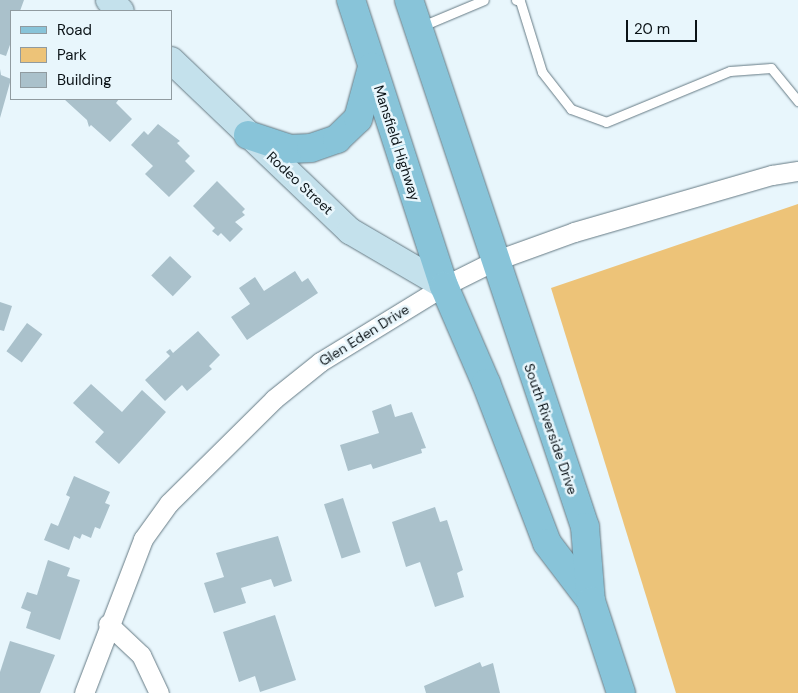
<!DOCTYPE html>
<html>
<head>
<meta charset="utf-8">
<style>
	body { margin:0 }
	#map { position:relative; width:798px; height:693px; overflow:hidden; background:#e8f6fc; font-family:"DM Sans",sans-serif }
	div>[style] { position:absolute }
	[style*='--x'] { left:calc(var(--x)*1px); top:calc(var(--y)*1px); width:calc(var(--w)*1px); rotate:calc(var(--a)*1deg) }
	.green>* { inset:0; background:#edc378 }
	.building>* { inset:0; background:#aac1cb; transform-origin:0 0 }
	.roads { filter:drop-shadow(0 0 1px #657a84) drop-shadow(0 0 1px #657a84) }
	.lane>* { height:9px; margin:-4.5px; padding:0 4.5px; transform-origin:4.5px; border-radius:4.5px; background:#fff }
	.street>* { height:19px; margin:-9.5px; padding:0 9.5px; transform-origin:9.5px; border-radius:9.5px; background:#fff }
	.secondary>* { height:26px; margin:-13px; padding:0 13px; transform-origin:13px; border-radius:13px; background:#c4e1ec }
	.primary>* { height:28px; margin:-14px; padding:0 14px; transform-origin:14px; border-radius:14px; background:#88c4d9 }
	span { translate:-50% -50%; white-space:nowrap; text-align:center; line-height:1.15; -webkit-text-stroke:5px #e8f6fc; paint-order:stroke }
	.street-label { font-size:14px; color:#0b1317 }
	.legend { position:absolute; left:10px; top:10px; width:162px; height:90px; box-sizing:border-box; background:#e8f6fc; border:1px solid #909ba0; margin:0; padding:6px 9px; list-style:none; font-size:15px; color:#0b1317 }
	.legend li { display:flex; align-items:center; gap:10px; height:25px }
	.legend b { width:25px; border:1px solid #909ba0 }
	.scale { position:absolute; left:626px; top:20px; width:71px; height:22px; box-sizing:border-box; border:2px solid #0b1317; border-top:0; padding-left:6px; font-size:15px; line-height:18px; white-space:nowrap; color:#0b1317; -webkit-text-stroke:4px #e8f6fc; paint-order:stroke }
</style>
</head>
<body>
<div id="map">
	<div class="green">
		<div style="clip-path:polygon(798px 204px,798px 693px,676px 693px,551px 288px)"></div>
	</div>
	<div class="building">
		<div style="clip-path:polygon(0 0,24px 0,20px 11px,11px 11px,11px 42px,6px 56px,0 54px)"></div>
		<div style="clip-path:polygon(0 69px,1px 75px,11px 79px,0 118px)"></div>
		<div style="clip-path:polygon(64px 99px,119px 99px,116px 103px,132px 119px,110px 142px,91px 125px,89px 127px,87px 120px)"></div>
		<div style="clip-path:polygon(158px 124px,180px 141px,177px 143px,190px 156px,185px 161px,195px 171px,169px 197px,145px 174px,153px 166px,131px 145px,144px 131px,148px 135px)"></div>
		<div style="clip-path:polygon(217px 181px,245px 209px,242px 212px,245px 215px,235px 222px,243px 229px,230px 242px,221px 233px,218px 236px,212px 231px,215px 228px,193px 206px)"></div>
		<div style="left:170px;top:256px;width:30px;height:27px;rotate:44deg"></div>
		<div style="clip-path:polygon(295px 271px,302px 282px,308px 278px,318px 293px,247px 340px,231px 317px,250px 304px,239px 288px,255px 277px,264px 291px)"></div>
		<div style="clip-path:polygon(0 302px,12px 306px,4px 331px,0 330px)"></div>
		<div style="left:27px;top:323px;width:19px;height:35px;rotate:36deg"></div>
		<div style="clip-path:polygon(198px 331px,220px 355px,209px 366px,212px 369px,187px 391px,182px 385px,165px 401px,145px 380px,170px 356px,166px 352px,170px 349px,173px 353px)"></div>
		<div style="clip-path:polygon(91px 384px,122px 412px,142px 390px,166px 412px,119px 464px,95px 442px,104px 432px,73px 403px)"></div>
		<div style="clip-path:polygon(391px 404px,395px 417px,412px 412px,426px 448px,421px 449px,422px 453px,373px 469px,371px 464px,348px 471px,340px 445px,379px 433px,372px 411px)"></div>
		<div style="clip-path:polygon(74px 476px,110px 492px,105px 503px,110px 505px,100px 529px,95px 527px,91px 538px,82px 534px,80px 539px,74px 536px,69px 550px,44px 540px,51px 523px,58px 526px,70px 497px,66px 495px)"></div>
		<div style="left:343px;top:498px;width:57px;height:20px;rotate:72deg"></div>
		<div style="clip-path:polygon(435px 507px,440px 522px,447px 520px,463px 570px,457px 573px,464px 597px,435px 607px,420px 562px,406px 567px,392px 522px)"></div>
		<div style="clip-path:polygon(278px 536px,292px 581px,274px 587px,271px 579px,241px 588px,246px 603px,214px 613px,204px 583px,224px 577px,216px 553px)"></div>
		<div style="clip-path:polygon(48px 560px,70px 568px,67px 576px,80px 580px,60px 640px,26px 628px,31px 612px,21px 608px,27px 592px,37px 595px)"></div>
		<div style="clip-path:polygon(275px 615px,296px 680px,260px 692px,255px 676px,239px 682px,223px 632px)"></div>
		<div style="clip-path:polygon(10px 641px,55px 655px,40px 693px,0 693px,0 672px)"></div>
		<div style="clip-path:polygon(480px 662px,482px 667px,493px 663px,500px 693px,426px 693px,424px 686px)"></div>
	</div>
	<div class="roads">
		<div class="lane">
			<div style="--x:516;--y:0;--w:4;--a:14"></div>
			<div style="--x:520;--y:1;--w:74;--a:72.8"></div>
			<div style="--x:542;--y:72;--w:47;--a:51.9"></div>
			<div style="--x:571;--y:109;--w:37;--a:20"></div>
			<div style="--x:606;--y:122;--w:134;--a:-22.4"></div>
			<div style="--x:730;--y:71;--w:41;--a:-4.2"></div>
			<div style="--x:771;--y:68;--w:43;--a:50.7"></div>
			<div style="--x:422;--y:26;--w:67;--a:-22.8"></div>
		</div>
		<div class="street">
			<div style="--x:108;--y:624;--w:45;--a:43.2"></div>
			<div style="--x:141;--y:655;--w:42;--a:64.7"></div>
			<div style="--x:84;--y:693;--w:165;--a:-69"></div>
			<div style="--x:143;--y:539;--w:44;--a:-54.2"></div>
			<div style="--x:169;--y:503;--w:148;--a:-44.7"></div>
			<div style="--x:274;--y:399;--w:59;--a:-38.8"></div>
			<div style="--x:320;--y:362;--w:145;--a:-31.5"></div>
			<div style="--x:444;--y:286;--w:56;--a:-26.6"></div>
			<div style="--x:494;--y:261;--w:85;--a:-19.9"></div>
			<div style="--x:574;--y:232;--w:206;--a:-16.1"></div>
			<div style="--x:772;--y:175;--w:26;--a:-9"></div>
		</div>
		<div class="secondary">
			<div style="--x:109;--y:0;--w:16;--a:43"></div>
			<div style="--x:171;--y:60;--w:248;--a:43.7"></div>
			<div style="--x:350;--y:231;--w:109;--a:30.3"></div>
		</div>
		<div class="primary">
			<div style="--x:351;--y:0;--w:301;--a:72"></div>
			<div style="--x:444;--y:286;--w:106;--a:66.6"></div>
			<div style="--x:486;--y:383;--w:171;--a:69.1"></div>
			<div style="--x:547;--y:543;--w:73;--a:52.8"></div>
			<div style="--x:409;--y:0;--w:556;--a:71.53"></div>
			<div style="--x:585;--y:527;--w:74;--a:85.4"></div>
			<div style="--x:591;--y:601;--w:97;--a:71.9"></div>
			<div style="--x:248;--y:135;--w:44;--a:18.4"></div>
			<div style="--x:290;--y:149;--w:21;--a:-3"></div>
			<div style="--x:311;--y:148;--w:28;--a:-19"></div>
			<div style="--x:337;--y:139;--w:29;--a:-44"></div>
			<div style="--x:358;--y:119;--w:54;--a:-74.9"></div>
		</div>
	</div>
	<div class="street-label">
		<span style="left:397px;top:143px;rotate:72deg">Mansfield Highway</span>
		<span style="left:300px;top:183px;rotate:43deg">Rodeo Street</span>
		<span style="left:364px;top:335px;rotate:-32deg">Glen Eden Drive</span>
		<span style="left:551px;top:429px;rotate:71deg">South Riverside Drive</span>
	</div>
	<ul class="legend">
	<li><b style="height:6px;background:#88c4d9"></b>Road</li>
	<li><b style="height:14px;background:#edc378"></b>Park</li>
	<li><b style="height:14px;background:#aac1cb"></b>Building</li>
	</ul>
	<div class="scale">20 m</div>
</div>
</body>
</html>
